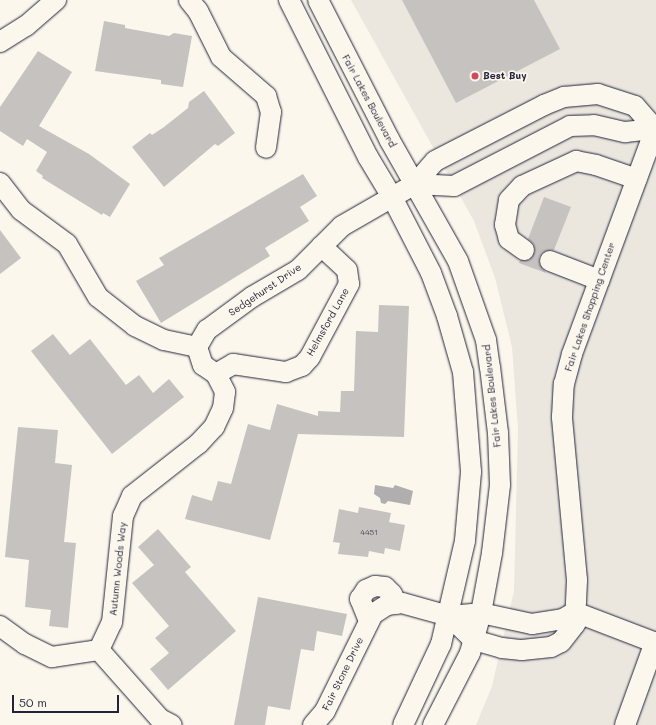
<!DOCTYPE html>
<html>
<head>
<meta charset="utf-8">
<style>
	body { margin:0 }
	#map { position:relative; width:656px; height:725px; overflow:hidden; background:#fbf7ec; font-family:Mali,sans-serif }
	div>[style] { position:absolute }
	[style*='--x'] { left:calc(var(--x)*1px); top:calc(var(--y)*1px); width:calc(var(--w)*1px); rotate:calc(var(--a)*1deg) }
	.built>* { inset:0; background:#ebe7df }
	.water>* { inset:0; background:#b1aeb0 }
	.building>* { inset:0; background:#c6c2c0 }
	.roads { filter:drop-shadow(0 0 1px #22223b) drop-shadow(0 0 1px #22223b) }
	.minor>* { height:20px; margin:-10px; padding:0 10px; transform-origin:10px; border-radius:10px; background:#fbf7ec }
	.dots>* { width:11px; height:11px; translate:-50% -50%; box-sizing:border-box; border:2px solid #fbf7ec; border-radius:50% }
	span { translate:-50% -50%; white-space:nowrap; text-align:center; line-height:1.15; -webkit-text-stroke:3.5px #fbf7ec; paint-order:stroke }
	.number-label { font-size:8px; color:#4b4a5c }
	.number-label span { -webkit-text-stroke-width:0 }
	.poi-label { font-size:10px; color:#22223b; font-weight:700 }
	.left { translate:0 -50%; text-align:left }
	.street-label { font-size:10px; color:#22223b }
	.scale { position:absolute; left:12px; top:695px; width:107px; height:18px; box-sizing:border-box; border:2px solid #22223b; border-top:0; padding-left:5px; font-size:12px; line-height:14px; white-space:nowrap; color:#22223b; -webkit-text-stroke:3px #fbf7ec; paint-order:stroke }
</style>
</head>
<body>
<div id="map">
	<div class="built">
		<div style="clip-path:polygon(351px 0,656px 0,656px 725px,476px 725px,492px 686px,514px 591px,518px 429px,512px 347px,495px 278px,474px 221px)"></div>
	</div>
	<div class="water">
		<div style="clip-path:polygon(375px 485px,393px 488px,395px 485px,413px 491px,410px 505px,388px 501px,385px 504px,381px 503px,380px 498px,374px 494px)"></div>
	</div>
	<div class="building">
		<div style="clip-path:polygon(402px 0,534px 0,560px 49px,456px 103px)"></div>
		<div style="clip-path:polygon(104px 21px,125px 25px,125px 28px,169px 36px,174px 33px,192px 36px,183px 87px,161px 84px,161px 80px,95px 71px)"></div>
		<div style="clip-path:polygon(38px 51px,72px 72px,39px 126px,89px 154px,130px 184px,110px 217px,103px 213px,102px 215px,42px 178px,43px 176px,36px 171px,47px 152px,27px 139px,23px 146px,0 131px,0 107px)"></div>
		<div style="clip-path:polygon(204px 91px,235px 133px,218px 146px,215px 144px,164px 187px,132px 147px,150px 133px,152px 135px,164px 127px,188px 108px,189px 102px)"></div>
		<div style="clip-path:polygon(303px 174px,317px 196px,300px 207px,309px 221px,265px 248px,270px 256px,161px 323px,136px 281px,164px 265px,159px 258px)"></div>
		<div style="clip-path:polygon(544px 197px,571px 207px,554px 250px,543px 252px,539px 257px,539px 263px,546px 273px,519px 263px,520px 260px,529px 260px,535px 252px,534px 245px,528px 239px)"></div>
		<div style="clip-path:polygon(0 230px,21px 258px,0 274px)"></div>
		<div style="clip-path:polygon(379px 305px,409px 306px,404px 437px,298px 434px,270px 540px,185px 519px,192px 495px,212px 501px,218px 481px,231px 484px,248px 424px,270px 430px,277px 404px,318px 416px,318px 411px,340px 412px,341px 391px,354px 391px,356px 331px,378px 332px)"></div>
		<div style="clip-path:polygon(53px 334px,70px 355px,90px 339px,126px 385px,139px 375px,153px 393px,169px 379px,184px 397px,112px 454px,31px 351px)"></div>
		<div style="clip-path:polygon(18px 427px,58px 430px,55px 463px,72px 465px,64px 542px,76px 543px,68px 628px,49px 626px,51px 610px,25px 607px,29px 560px,5px 557px)"></div>
		<div style="clip-path:polygon(359px 507px,391px 513px,389px 522px,405px 525px,400px 551px,385px 548px,384px 554px,369px 551px,368px 557px,338px 554px,340px 543px,333px 542px,339px 509px,358px 513px)"></div>
		<div style="clip-path:polygon(158px 529px,191px 567px,185px 572px,236px 631px,168px 690px,150px 669px,169px 653px,155px 638px,169px 626px,132px 583px,154px 565px,138px 547px)"></div>
		<div style="clip-path:polygon(258px 597px,347px 614px,342px 636px,317px 631px,314px 651px,301px 649px,290px 710px,268px 706px,265px 725px,234px 725px)"></div>
	</div>
	<div class="roads">
		<div class="minor">
			<div style="--x:189;--y:0;--w:14;--a:51"></div>
			<div style="--x:198;--y:11;--w:51;--a:63.4"></div>
			<div style="--x:221;--y:57;--w:60;--a:40.9"></div>
			<div style="--x:266;--y:96;--w:17;--a:73"></div>
			<div style="--x:271;--y:112;--w:36;--a:98"></div>
			<div style="--x:289;--y:0;--w:176;--a:63.3"></div>
			<div style="--x:368;--y:157;--w:47;--a:59"></div>
			<div style="--x:392;--y:197;--w:85;--a:62.8"></div>
			<div style="--x:431;--y:273;--w:46;--a:69.6"></div>
			<div style="--x:447;--y:316;--w:58;--a:74.1"></div>
			<div style="--x:463;--y:372;--w:100;--a:85.4"></div>
			<div style="--x:471;--y:472;--w:69;--a:95"></div>
			<div style="--x:465;--y:541;--w:106;--a:103.1"></div>
			<div style="--x:441;--y:644;--w:89;--a:115.1"></div>
			<div style="--x:318;--y:0;--w:156;--a:62.9"></div>
			<div style="--x:389;--y:139;--w:140;--a:60.5"></div>
			<div style="--x:458;--y:261;--w:84;--a:70.5"></div>
			<div style="--x:486;--y:340;--w:27;--a:82"></div>
			<div style="--x:490;--y:367;--w:66;--a:83.1"></div>
			<div style="--x:498;--y:433;--w:52;--a:87.8"></div>
			<div style="--x:500;--y:485;--w:68;--a:96.7"></div>
			<div style="--x:492;--y:553;--w:61;--a:100.4"></div>
			<div style="--x:481;--y:613;--w:41;--a:105.4"></div>
			<div style="--x:470;--y:653;--w:81;--a:117.2"></div>
			<div style="--x:0;--y:42;--w:31;--a:-32"></div>
			<div style="--x:26;--y:26;--w:40;--a:-41"></div>
			<div style="--x:0;--y:183;--w:34;--a:52"></div>
			<div style="--x:21;--y:210;--w:57;--a:36.5"></div>
			<div style="--x:67;--y:244;--w:61;--a:59.7"></div>
			<div style="--x:98;--y:297;--w:47;--a:38.1"></div>
			<div style="--x:135;--y:326;--w:32;--a:26"></div>
			<div style="--x:164;--y:340;--w:34;--a:12"></div>
			<div style="--x:197;--y:347;--w:19;--a:72"></div>
			<div style="--x:203;--y:365;--w:16;--a:35"></div>
			<div style="--x:216;--y:374;--w:20;--a:63"></div>
			<div style="--x:225;--y:392;--w:16;--a:97"></div>
			<div style="--x:223;--y:408;--w:21;--a:115"></div>
			<div style="--x:214;--y:427;--w:23;--a:133"></div>
			<div style="--x:198;--y:444;--w:84;--a:141.8"></div>
			<div style="--x:132;--y:496;--w:22;--a:114"></div>
			<div style="--x:123;--y:516;--w:107;--a:95.9"></div>
			<div style="--x:112;--y:622;--w:31;--a:115"></div>
			<div style="--x:415;--y:184;--w:39;--a:3"></div>
			<div style="--x:454;--y:186;--w:131;--a:-27.3"></div>
			<div style="--x:570;--y:126;--w:24;--a:-2"></div>
			<div style="--x:594;--y:125;--w:32;--a:13"></div>
			<div style="--x:625;--y:132;--w:30;--a:-6"></div>
			<div style="--x:524;--y:250;--w:19;--a:-144"></div>
			<div style="--x:509;--y:239;--w:15;--a:-106"></div>
			<div style="--x:505;--y:225;--w:25;--a:-81"></div>
			<div style="--x:509;--y:200;--w:19;--a:-47"></div>
			<div style="--x:522;--y:186;--w:60;--a:-24.8"></div>
			<div style="--x:576;--y:161;--w:20;--a:11"></div>
			<div style="--x:596;--y:165;--w:43;--a:18.9"></div>
			<div style="--x:550;--y:261;--w:53;--a:21.2"></div>
			<div style="--x:197;--y:347;--w:20;--a:-60"></div>
			<div style="--x:207;--y:330;--w:56;--a:-36.3"></div>
			<div style="--x:252;--y:297;--w:53;--a:-30.4"></div>
			<div style="--x:298;--y:270;--w:62;--a:-45"></div>
			<div style="--x:342;--y:226;--w:84;--a:-29.9"></div>
			<div style="--x:415;--y:184;--w:30;--a:-49"></div>
			<div style="--x:435;--y:161;--w:123;--a:-27.2"></div>
			<div style="--x:544;--y:105;--w:22;--a:-22"></div>
			<div style="--x:564;--y:97;--w:34;--a:-5"></div>
			<div style="--x:598;--y:94;--w:39;--a:18"></div>
			<div style="--x:635;--y:106;--w:30;--a:49"></div>
			<div style="--x:216;--y:374;--w:20;--a:-30"></div>
			<div style="--x:233;--y:364;--w:54;--a:8.6"></div>
			<div style="--x:286;--y:372;--w:17;--a:-21"></div>
			<div style="--x:302;--y:366;--w:12;--a:-48"></div>
			<div style="--x:310;--y:357;--w:83;--a:-61.9"></div>
			<div style="--x:349;--y:284;--w:14;--a:-98"></div>
			<div style="--x:347;--y:270;--w:35;--a:-137"></div>
			<div style="--x:575;--y:612;--w:87;--a:20.9"></div>
			<div style="--x:449;--y:616;--w:35;--a:44"></div>
			<div style="--x:474;--y:640;--w:29;--a:16"></div>
			<div style="--x:502;--y:648;--w:20;--a:6"></div>
			<div style="--x:522;--y:650;--w:29;--a:-6"></div>
			<div style="--x:551;--y:647;--w:11;--a:-27"></div>
			<div style="--x:561;--y:642;--w:23;--a:-52"></div>
			<div style="--x:575;--y:624;--w:44;--a:-87.4"></div>
			<div style="--x:577;--y:580;--w:164;--a:-95.3"></div>
			<div style="--x:562;--y:417;--w:33;--a:-87"></div>
			<div style="--x:564;--y:384;--w:31;--a:-75"></div>
			<div style="--x:572;--y:354;--w:242;--a:-69.7"></div>
			<div style="--x:369;--y:621;--w:24;--a:-112"></div>
			<div style="--x:360;--y:599;--w:11;--a:-56"></div>
			<div style="--x:366;--y:590;--w:10;--a:-24"></div>
			<div style="--x:375;--y:586;--w:10;--a:6"></div>
			<div style="--x:385;--y:587;--w:10;--a:45"></div>
			<div style="--x:392;--y:594;--w:11;--a:63"></div>
			<div style="--x:0;--y:626;--w:31;--a:36"></div>
			<div style="--x:25;--y:644;--w:30;--a:26"></div>
			<div style="--x:52;--y:657;--w:48;--a:-8.5"></div>
			<div style="--x:99;--y:650;--w:92;--a:48.5"></div>
			<div style="--x:160;--y:719;--w:13;--a:27"></div>
			<div style="--x:313;--y:725;--w:18;--a:-49"></div>
			<div style="--x:325;--y:711;--w:108;--a:-63.7"></div>
			<div style="--x:373;--y:614;--w:17;--a:-33"></div>
			<div style="--x:387;--y:605;--w:15;--a:-8"></div>
			<div style="--x:402;--y:603;--w:49;--a:15.5"></div>
			<div style="--x:449;--y:616;--w:32;--a:-5"></div>
			<div style="--x:481;--y:613;--w:52;--a:12.2"></div>
			<div style="--x:532;--y:624;--w:31;--a:-9"></div>
			<div style="--x:563;--y:619;--w:14;--a:-30"></div>
			<div style="--x:625;--y:725;--w:88;--a:-70.1"></div>
		</div>
	</div>
	<div class="dots">
		<div style="left:475px;top:76px;background:#d1495b"></div>
	</div>
	<div class="number-label">
		<span style="left:369px;top:533px">4451</span>
	</div>
	<div class="poi-label">
		<span class="left" style="left:483px;top:76px">Best Buy</span>
	</div>
	<div class="street-label">
		<span style="left:369px;top:101px;rotate:62deg">Fair Lakes Boulevard</span>
		<span style="left:265px;top:290px;rotate:-34deg">Sedgehurst Drive</span>
		<span style="left:590px;top:307px;rotate:-71deg">Fair Lakes Shopping Center</span>
		<span style="left:328px;top:322px;rotate:-61deg">Helmsford Lane</span>
		<span style="left:492px;top:396px;rotate:-96deg">Fair Lakes Boulevard</span>
		<span style="left:118px;top:569px;rotate:-84deg">Autumn Woods Way</span>
		<span style="left:343px;top:674px;rotate:-64deg">Fair Stone Drive</span>
	</div>
	<div class="scale">50 m</div>
</div>
</body>
</html>
